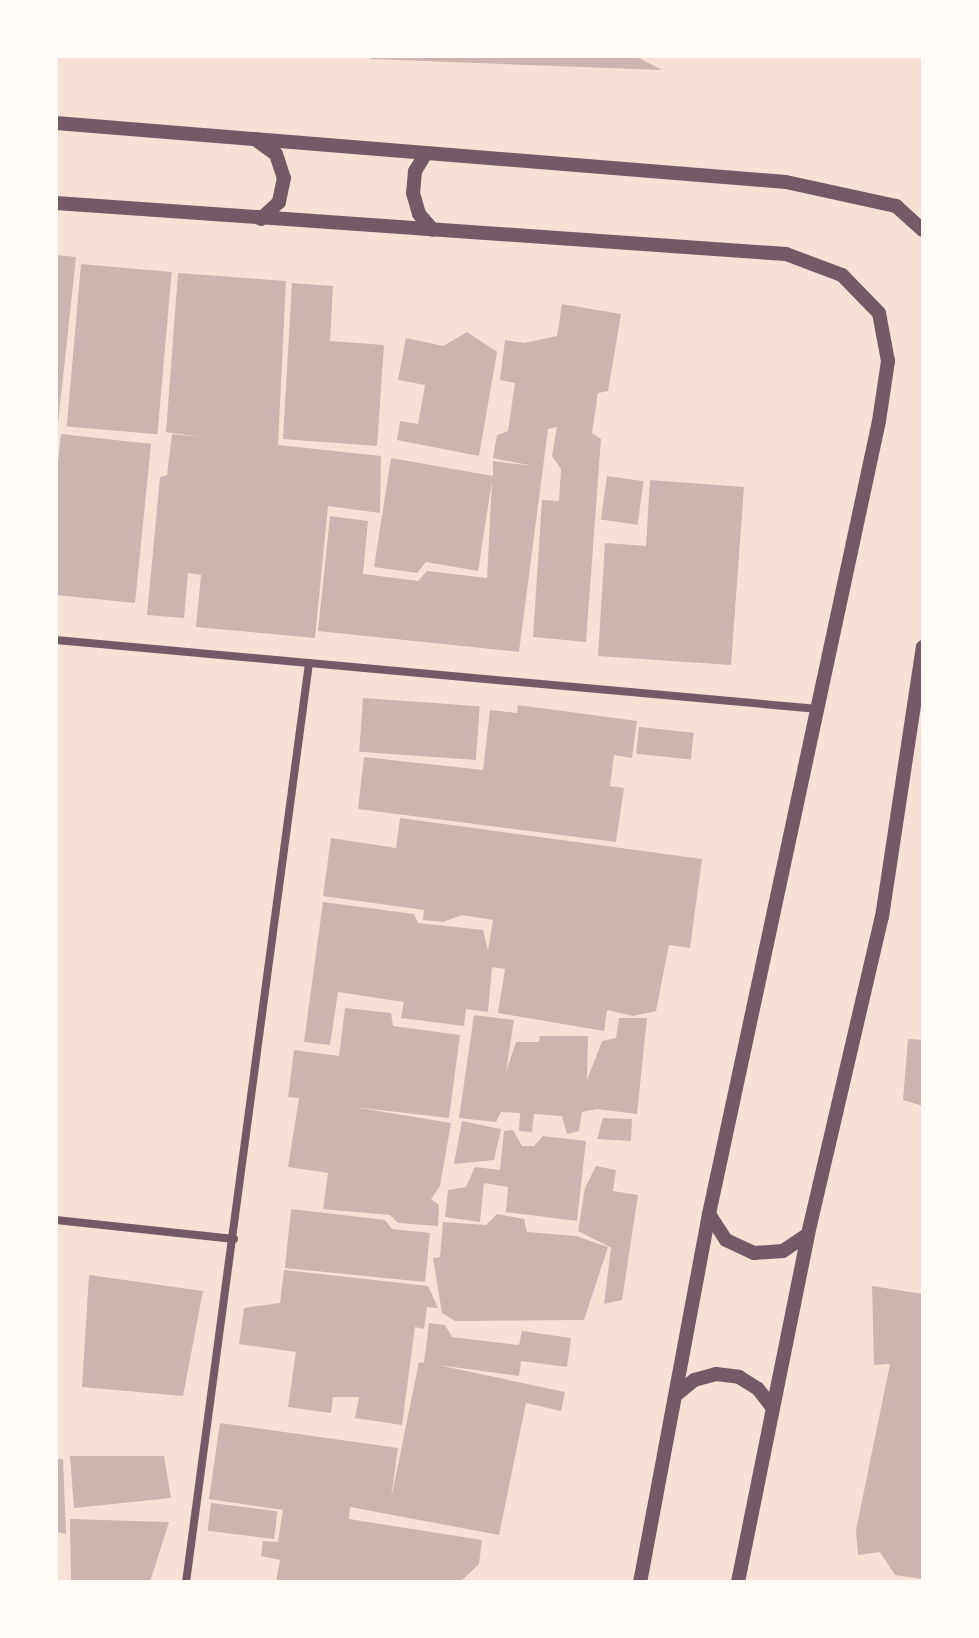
<!DOCTYPE html>
<html>
<head>
<meta charset="utf-8">
<style>
	body { margin:0 }
	#map { position:relative; width:979px; height:1638px; overflow:hidden; background:#f7e1d7; font-family:Helvetica,sans-serif }
	div>[style] { position:absolute }
	[style*='--x'] { left:calc(var(--x)*1px); top:calc(var(--y)*1px); width:calc(var(--w)*1px); rotate:calc(var(--a)*1deg) }
	.building>* { inset:0; background:#ccb4b1; transform-origin:0 0 }
	.minor>* { height:8px; margin:-4px; padding:0 4px; transform-origin:4px; border-radius:4px; background:#755966 }
	.tertiary>* { height:14px; margin:-7px; padding:0 7px; transform-origin:7px; border-radius:7px; background:#755966 }
	span { translate:-50% -50%; white-space:nowrap; text-align:center; line-height:1.15; -webkit-text-stroke:6px #fffaf5; paint-order:stroke }
	.frame { position:absolute; inset:0; border:58px solid #fffaf5; pointer-events:none }
</style>
</head>
<body>
<div id="map">
	<div class="building">
		<div style="clip-path:polygon(371px 56px,635px 56px,662px 70px,371px 59px)"></div>
		<div style="clip-path:polygon(56px 255px,76px 257px,58px 424px,56px 424px)"></div>
		<div style="left:81px;top:264px;width:91px;height:163px;rotate:5deg"></div>
		<div style="clip-path:polygon(178px 273px,286px 281px,278px 445px,381px 456px,380px 513px,328px 506px,315px 638px,196px 627px,201px 575px,188px 573px,184px 618px,147px 615px,160px 477px,167px 475px,172px 434px,202px 437px,166px 432px)"></div>
		<div style="clip-path:polygon(292px 283px,333px 286px,330px 341px,384px 345px,377px 446px,283px 439px)"></div>
		<div style="clip-path:polygon(562px 304px,621px 314px,608px 391px,598px 393px,592px 433px,601px 439px,586px 642px,533px 637px,542px 500px,559px 501px,561px 469px,552px 456px,557px 427px,548px 429px,519px 652px,318px 631px,330px 516px,368px 521px,363px 574px,418px 581px,427px 571px,487px 578px,492px 481px,478px 571px,426px 562px,417px 573px,374px 567px,391px 458px,493px 476px,493px 461px,533px 466px,493px 458px,497px 435px,508px 431px,515px 383px,500px 380px,505px 340px,524px 343px,557px 336px)"></div>
		<div style="clip-path:polygon(467px 332px,497px 352px,479px 456px,397px 440px,400px 421px,418px 424px,425px 385px,398px 380px,406px 338px,443px 346px)"></div>
		<div style="clip-path:polygon(61px 434px,151px 444px,135px 603px,56px 595px,56px 481px)"></div>
		<div style="left:607px;top:476px;width:37px;height:44px;rotate:8deg"></div>
		<div style="clip-path:polygon(650px 480px,744px 487px,731px 665px,598px 656px,605px 543px,646px 546px)"></div>
		<div style="left:363px;top:698px;width:117px;height:54px;rotate:4deg"></div>
		<div style="clip-path:polygon(518px 705px,637px 721px,632px 758px,614px 755px,610px 786px,624px 788px,616px 842px,358px 809px,364px 757px,483px 770px,490px 710px,517px 713px)"></div>
		<div style="left:639px;top:727px;width:55px;height:27px;rotate:6deg"></div>
		<div style="clip-path:polygon(400px 818px,702px 859px,690px 948px,669px 945px,656px 1011px,633px 1016px,607px 1010px,604px 1031px,498px 1013px,505px 969px,492px 967px,488px 1012px,466px 1009px,464px 1026px,401px 1018px,404px 1002px,338px 992px,330px 1045px,304px 1042px,323px 902px,414px 914px,418px 923px,483px 930px,488px 950px,493px 920px,462px 915px,443px 922px,423px 920px,424px 910px,323px 896px,331px 838px,396px 848px)"></div>
		<div style="clip-path:polygon(345px 1008px,391px 1013px,393px 1026px,460px 1035px,449px 1118px,354px 1107px,451px 1123px,440px 1186px,431px 1199px,439px 1205px,438px 1226px,398px 1223px,390px 1215px,323px 1209px,328px 1173px,288px 1167px,299px 1098px,288px 1097px,294px 1050px,339px 1056px)"></div>
		<div style="clip-path:polygon(474px 1015px,514px 1020px,506px 1072px,516px 1042px,539px 1042px,540px 1036px,588px 1036px,587px 1080px,602px 1041px,616px 1038px,619px 1018px,647px 1018px,637px 1114px,597px 1109px,582px 1112px,579px 1131px,567px 1134px,562px 1116px,534px 1114px,532px 1132px,519px 1131px,520px 1113px,501px 1112px,496px 1122px,459px 1118px)"></div>
		<div style="clip-path:polygon(908px 1039px,923px 1040px,923px 1106px,903px 1100px)"></div>
		<div style="clip-path:polygon(603px 1118px,632px 1119px,631px 1141px,597px 1139px)"></div>
		<div style="clip-path:polygon(462px 1121px,501px 1129px,494px 1160px,454px 1164px)"></div>
		<div style="clip-path:polygon(513px 1130px,522px 1146px,534px 1146px,543px 1136px,586px 1141px,577px 1221px,506px 1212px,508px 1187px,484px 1183px,480px 1222px,445px 1217px,448px 1190px,466px 1187px,475px 1167px,500px 1170px,504px 1131px)"></div>
		<div style="clip-path:polygon(596px 1166px,616px 1170px,613px 1191px,638px 1195px,622px 1300px,604px 1304px,611px 1248px,614px 1249px,578px 1231px,585px 1188px)"></div>
		<div style="clip-path:polygon(291px 1209px,385px 1220px,392px 1229px,430px 1233px,425px 1282px,285px 1268px)"></div>
		<div style="clip-path:polygon(497px 1214px,524px 1219px,527px 1232px,576px 1236px,608px 1247px,584px 1320px,455px 1321px,442px 1313px,433px 1258px,440px 1257px,443px 1222px,486px 1225px)"></div>
		<div style="clip-path:polygon(284px 1270px,428px 1286px,438px 1308px,427px 1307px,424px 1329px,415px 1327px,402px 1425px,355px 1418px,359px 1397px,333px 1397px,331px 1413px,288px 1407px,296px 1352px,239px 1344px,244px 1308px,280px 1303px)"></div>
		<div style="clip-path:polygon(89px 1275px,203px 1291px,183px 1396px,82px 1387px)"></div>
		<div style="clip-path:polygon(872px 1286px,923px 1294px,923px 1579px,895px 1575px,880px 1552px,858px 1555px,856px 1530px,890px 1364px,874px 1365px)"></div>
		<div style="clip-path:polygon(429px 1323px,445px 1325px,452px 1337px,519px 1345px,522px 1331px,571px 1338px,567px 1367px,521px 1361px,519px 1376px,438px 1365px,565px 1392px,561px 1411px,526px 1403px,499px 1535px,350px 1507px,349px 1519px,482px 1540px,479px 1564px,460px 1582px,276px 1582px,280px 1560px,261px 1556px,263px 1541px,278px 1542px,283px 1510px,209px 1499px,220px 1423px,398px 1448px,391px 1499px,419px 1362px,424px 1363px)"></div>
		<div style="clip-path:polygon(70px 1456px,164px 1456px,171px 1498px,74px 1508px)"></div>
		<div style="clip-path:polygon(56px 1459px,63px 1459px,66px 1534px,56px 1532px)"></div>
		<div style="left:211px;top:1503px;width:67px;height:28px;rotate:7deg"></div>
		<div style="clip-path:polygon(70px 1519px,169px 1522px,150px 1582px,71px 1582px)"></div>
	</div>
	<div class="minor">
		<div style="--x:56;--y:640;--w:254;--a:5.2"></div>
		<div style="--x:309;--y:663;--w:927;--a:97.62"></div>
		<div style="--x:309;--y:663;--w:511;--a:5.16"></div>
		<div style="--x:56;--y:1220;--w:179;--a:6.1"></div>
	</div>
	<div class="tertiary">
		<div style="--x:56;--y:123;--w:732;--a:4.62"></div>
		<div style="--x:786;--y:182;--w:113;--a:12.3"></div>
		<div style="--x:896;--y:206;--w:36;--a:42"></div>
		<div style="--x:255;--y:139;--w:26;--a:36"></div>
		<div style="--x:276;--y:154;--w:25;--a:72"></div>
		<div style="--x:284;--y:178;--w:25;--a:102"></div>
		<div style="--x:279;--y:202;--w:25;--a:137"></div>
		<div style="--x:426;--y:153;--w:21;--a:121"></div>
		<div style="--x:415;--y:171;--w:22;--a:95"></div>
		<div style="--x:413;--y:193;--w:22;--a:74"></div>
		<div style="--x:419;--y:214;--w:21;--a:49"></div>
		<div style="--x:56;--y:203;--w:732;--a:4"></div>
		<div style="--x:786;--y:254;--w:60;--a:20.6"></div>
		<div style="--x:842;--y:275;--w:53;--a:45.8"></div>
		<div style="--x:879;--y:313;--w:49;--a:79.4"></div>
		<div style="--x:888;--y:361;--w:61;--a:98.5"></div>
		<div style="--x:879;--y:421;--w:811;--a:102.1"></div>
		<div style="--x:709;--y:1214;--w:374;--a:100.6"></div>
		<div style="--x:709;--y:1214;--w:31;--a:57"></div>
		<div style="--x:726;--y:1240;--w:31;--a:25"></div>
		<div style="--x:754;--y:1253;--w:29;--a:-4"></div>
		<div style="--x:783;--y:1251;--w:30;--a:-34"></div>
		<div style="--x:677;--y:1394;--w:22;--a:-39"></div>
		<div style="--x:694;--y:1380;--w:23;--a:-15"></div>
		<div style="--x:716;--y:1374;--w:23;--a:7"></div>
		<div style="--x:739;--y:1377;--w:22;--a:32"></div>
		<div style="--x:758;--y:1389;--w:23;--a:52"></div>
		<div style="--x:738;--y:1582;--w:355;--a:-78.6"></div>
		<div style="--x:808;--y:1234;--w:326;--a:-76.9"></div>
		<div style="--x:882;--y:917;--w:273;--a:-81.4"></div>
	</div>
	<div class="frame"></div>
</div>
</body>
</html>
